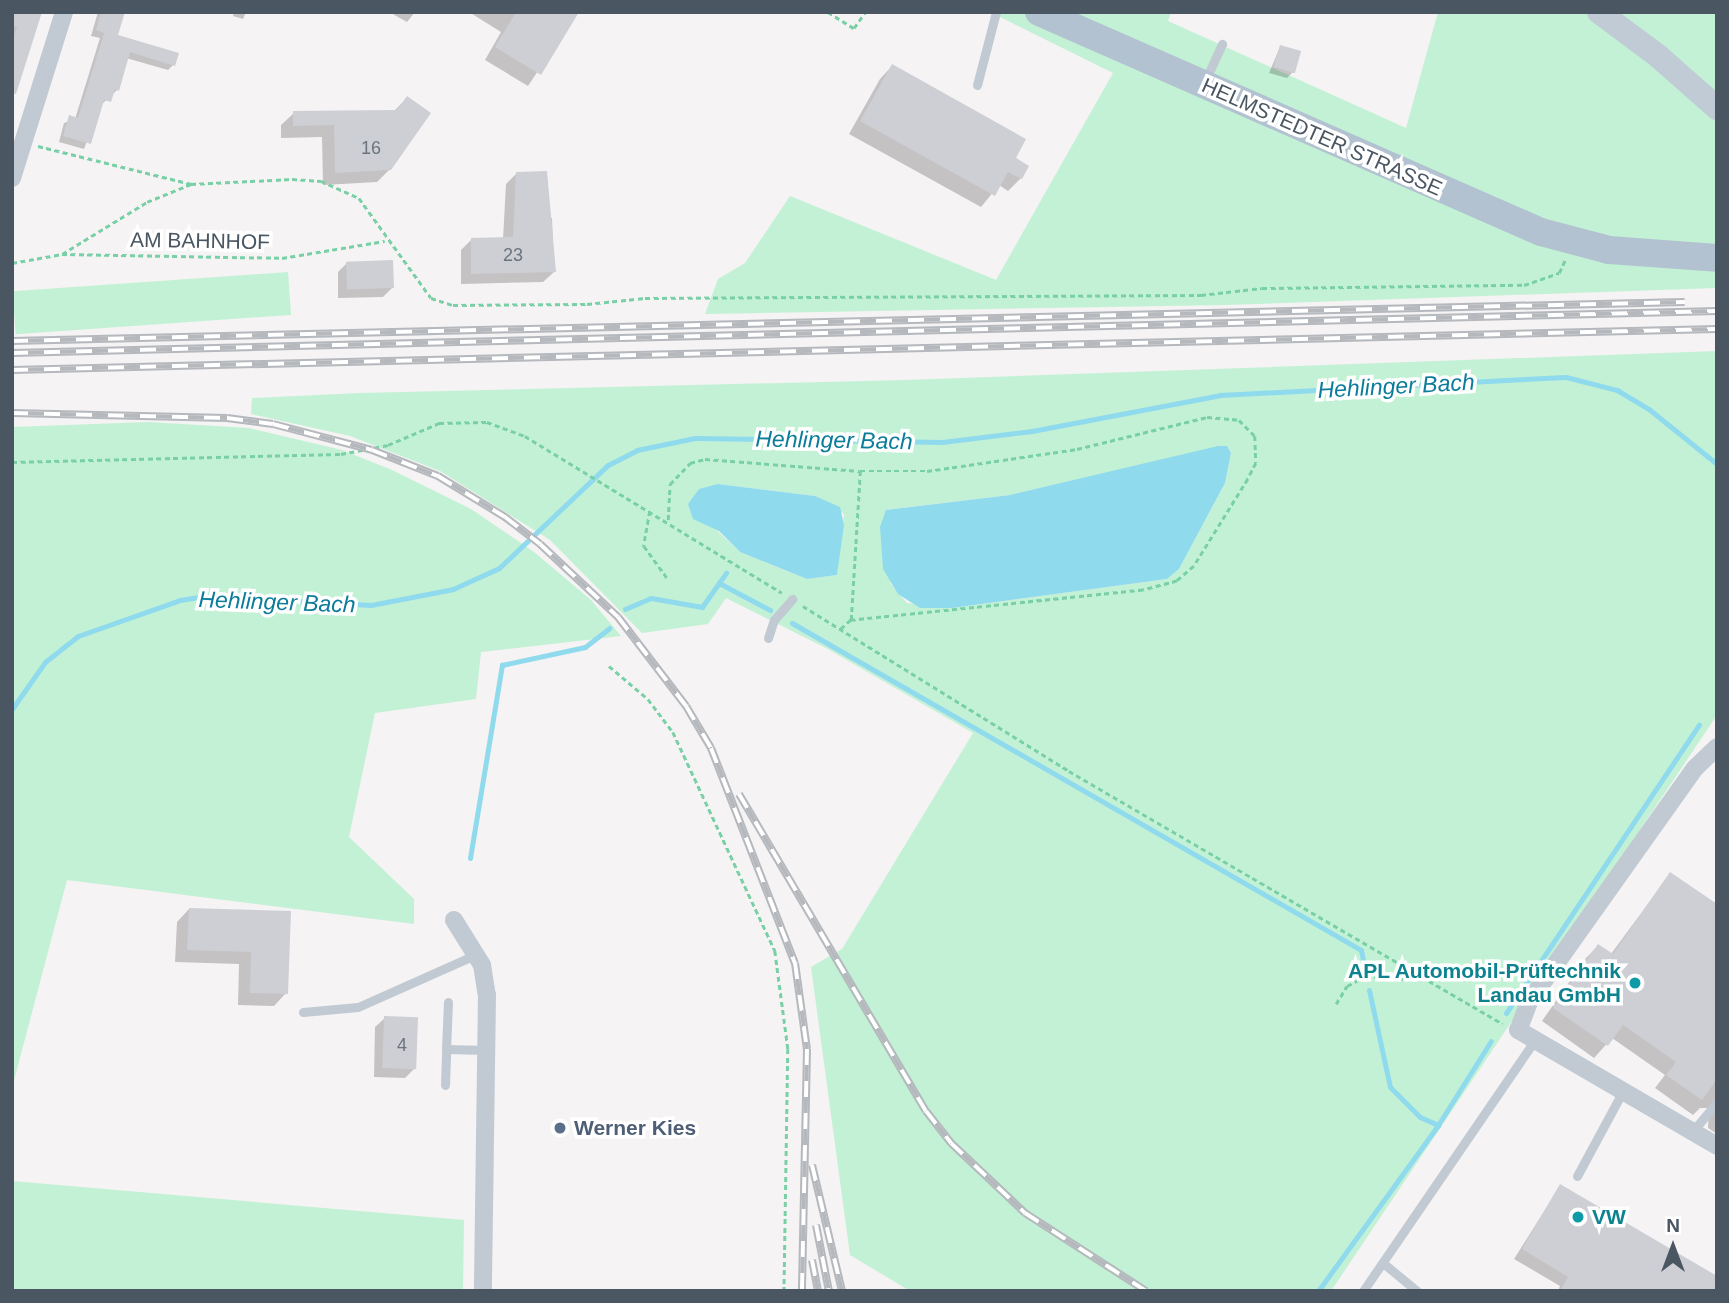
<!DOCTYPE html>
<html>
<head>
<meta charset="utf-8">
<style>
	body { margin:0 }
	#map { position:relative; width:1729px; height:1303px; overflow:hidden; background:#f5f3f3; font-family:Arial,sans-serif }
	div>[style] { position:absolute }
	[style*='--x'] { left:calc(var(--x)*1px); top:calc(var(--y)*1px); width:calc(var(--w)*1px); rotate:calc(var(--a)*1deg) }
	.green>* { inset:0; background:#c3f1d5; transform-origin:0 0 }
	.water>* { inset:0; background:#90daee }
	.shadow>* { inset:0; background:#0003 }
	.stream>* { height:5px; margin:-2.5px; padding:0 2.5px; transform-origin:2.5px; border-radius:2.5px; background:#90daee }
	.building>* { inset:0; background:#cdcfd5; transform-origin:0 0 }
	.path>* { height:2.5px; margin-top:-1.25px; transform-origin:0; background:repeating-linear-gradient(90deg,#7ad0a6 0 5px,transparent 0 8.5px) }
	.service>* { height:9px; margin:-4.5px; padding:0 4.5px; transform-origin:4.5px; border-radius:4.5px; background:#c1cad2 }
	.minor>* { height:18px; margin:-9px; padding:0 9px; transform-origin:9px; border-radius:9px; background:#c1cad2 }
	.secondary>* { height:24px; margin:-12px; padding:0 12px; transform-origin:12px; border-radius:12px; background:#c1cbd6 }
	.primary>* { height:28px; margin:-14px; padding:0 14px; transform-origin:14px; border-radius:14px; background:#b3c2d1 }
	.rail>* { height:8px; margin-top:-4px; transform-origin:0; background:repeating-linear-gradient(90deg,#fff 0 16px,#b5b8bd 0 32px); box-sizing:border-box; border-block:2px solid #b5b8bd }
	.dots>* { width:19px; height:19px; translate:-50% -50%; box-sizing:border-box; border:4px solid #fff; border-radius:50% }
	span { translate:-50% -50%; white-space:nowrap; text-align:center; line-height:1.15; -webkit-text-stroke:7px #fff; paint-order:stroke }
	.number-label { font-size:18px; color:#6b747e }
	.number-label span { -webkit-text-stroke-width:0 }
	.street-label { font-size:21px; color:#4a5661 }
	.culture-label { font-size:21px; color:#0d838f; font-weight:700 }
	.right { translate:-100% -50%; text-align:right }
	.left { translate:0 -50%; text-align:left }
	.service-label { font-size:21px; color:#4e5e75; font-weight:700 }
	.water-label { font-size:23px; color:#0c7c9b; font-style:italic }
	.frame { position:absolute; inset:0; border:14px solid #4a5661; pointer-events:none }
	.north { position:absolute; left:1638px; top:1212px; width:70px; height:70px; -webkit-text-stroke:5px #fff; paint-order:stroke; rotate:0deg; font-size:19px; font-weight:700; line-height:28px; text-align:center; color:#4a5661 }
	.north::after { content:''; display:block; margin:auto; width:24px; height:32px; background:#4a5661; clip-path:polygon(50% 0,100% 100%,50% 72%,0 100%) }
</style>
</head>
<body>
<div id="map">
	<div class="green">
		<div style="clip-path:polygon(990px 12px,1171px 12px,1168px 21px,1406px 128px,1438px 12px,1717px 12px,1717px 288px,1225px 305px,705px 314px,718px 279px,745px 263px,790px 196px,996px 280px,1113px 73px)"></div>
		<div style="left:288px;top:272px;width:43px;height:276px;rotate:86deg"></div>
		<div style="clip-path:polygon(evenodd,1717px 351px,1717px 715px,1331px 1291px,910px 1291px,850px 1255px,811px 967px,842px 949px,973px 733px,826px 648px,726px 598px,708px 624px,642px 633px,550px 540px,440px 471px,350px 436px,251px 414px,252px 398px,360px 393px,905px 380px,1717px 351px,1193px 453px,1231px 453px,1225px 483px,1179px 569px,1167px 579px,952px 608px,907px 603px,891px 584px,886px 510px,1010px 495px,1193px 453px,1717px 351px,718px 484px,815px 496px,844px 514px,837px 575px,807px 579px,740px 552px,711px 525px,718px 484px)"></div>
		<div style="clip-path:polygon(148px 422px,249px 428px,342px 450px,392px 470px,471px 509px,534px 552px,591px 600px,621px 636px,481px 652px,476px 699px,375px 713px,349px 837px,414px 899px,414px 924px,67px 880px,12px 1088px,12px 427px)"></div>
		<div style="clip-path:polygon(12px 1181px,464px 1220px,463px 1291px,12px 1291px)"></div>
	</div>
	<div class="water">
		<div style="clip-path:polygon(1218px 446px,1227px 446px,1231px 453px,1225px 483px,1179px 569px,1167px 579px,952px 608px,920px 608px,898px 594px,883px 569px,880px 527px,886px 510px,1010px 495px)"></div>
		<div style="clip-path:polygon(718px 484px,815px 496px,840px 507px,844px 525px,837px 575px,807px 579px,740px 552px,719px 531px,693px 519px,688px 504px,699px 489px)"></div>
	</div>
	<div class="shadow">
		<div style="clip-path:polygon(12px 12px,36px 12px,12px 86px)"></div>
		<div style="clip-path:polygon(98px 12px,123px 12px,116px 36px,173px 65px,168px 70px,126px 58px,117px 90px,100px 106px,84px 149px,59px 142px,64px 123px,75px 119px,100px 38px,91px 36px)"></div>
		<div style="clip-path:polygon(234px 12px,246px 12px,243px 19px,233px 16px)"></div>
		<div style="clip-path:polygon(389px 12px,415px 12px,407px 22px)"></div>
		<div style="clip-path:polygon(469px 12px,577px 12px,528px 86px,485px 60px,501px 32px)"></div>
		<div style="clip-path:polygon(1280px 47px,1293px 72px,1287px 78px,1269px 73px)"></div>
		<div style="clip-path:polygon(892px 66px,1027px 166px,1021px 178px,1008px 191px,999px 185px,981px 207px,849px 134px,880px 79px)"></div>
		<div style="clip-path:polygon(407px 98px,390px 169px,377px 182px,323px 185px,322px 137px,281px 138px,281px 125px,294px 113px,394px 111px)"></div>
		<div style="clip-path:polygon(517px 173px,547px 218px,552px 218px,554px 272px,543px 282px,461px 284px,461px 250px,471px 240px,503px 239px,506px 184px)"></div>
		<div style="clip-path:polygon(347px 263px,392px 288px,383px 297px,338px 298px,338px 272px)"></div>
		<div style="clip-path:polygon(1670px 874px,1717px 988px,1717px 1134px,1708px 1128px,1709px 1108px,1700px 1108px,1693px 1115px,1655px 1088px,1665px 1075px,1612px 1038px,1594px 1058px,1542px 1021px,1586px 958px,1598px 946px,1611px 954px)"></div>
		<div style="clip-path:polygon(189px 909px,289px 912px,286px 993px,274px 1006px,238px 1005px,239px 964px,175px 962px,177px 922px)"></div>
		<div style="clip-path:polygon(385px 1018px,414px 1069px,405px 1078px,374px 1077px,375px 1027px)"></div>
		<div style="clip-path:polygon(1560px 1186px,1717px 1291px,1558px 1291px,1560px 1286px,1514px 1259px)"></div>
	</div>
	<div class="stream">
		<div style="--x:719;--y:583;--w:58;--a:27.9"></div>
		<div style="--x:625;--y:609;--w:28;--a:-23"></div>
		<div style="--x:651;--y:598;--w:52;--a:10"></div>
		<div style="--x:702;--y:607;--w:42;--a:-54.8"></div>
		<div style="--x:792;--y:623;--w:656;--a:29.89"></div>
		<div style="--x:1361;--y:950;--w:16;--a:79"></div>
		<div style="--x:12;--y:709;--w:57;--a:-54.9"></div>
		<div style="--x:45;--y:662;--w:42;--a:-38.2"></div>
		<div style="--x:78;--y:636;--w:108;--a:-19.4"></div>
		<div style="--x:180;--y:600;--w:25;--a:-9"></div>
		<div style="--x:205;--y:596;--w:166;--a:3.1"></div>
		<div style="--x:371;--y:605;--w:84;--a:-11"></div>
		<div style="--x:453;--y:589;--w:51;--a:-24.5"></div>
		<div style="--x:499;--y:568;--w:150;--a:-43.4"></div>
		<div style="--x:608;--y:465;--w:33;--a:-27"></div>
		<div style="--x:637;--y:450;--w:59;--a:-11.7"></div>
		<div style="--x:695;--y:438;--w:247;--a:0.9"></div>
		<div style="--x:942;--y:442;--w:91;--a:-7"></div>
		<div style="--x:1032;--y:431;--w:191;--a:-10.8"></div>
		<div style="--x:1220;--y:395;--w:346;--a:-3"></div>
		<div style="--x:1566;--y:377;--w:53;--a:14.3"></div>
		<div style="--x:1617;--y:390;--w:39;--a:31"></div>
		<div style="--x:1650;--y:410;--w:86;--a:38.9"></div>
		<div style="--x:470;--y:858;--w:196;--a:-80.6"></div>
		<div style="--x:502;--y:665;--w:85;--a:-12.2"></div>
		<div style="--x:585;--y:647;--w:31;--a:-38"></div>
		<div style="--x:1369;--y:990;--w:99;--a:77.8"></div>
		<div style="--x:1390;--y:1087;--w:42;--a:45"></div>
		<div style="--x:1420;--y:1117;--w:20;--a:24"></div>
		<div style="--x:1506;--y:1013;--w:347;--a:-56.2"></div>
		<div style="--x:1318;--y:1291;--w:205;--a:-54.1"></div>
		<div style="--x:1438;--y:1125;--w:99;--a:-57.8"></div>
	</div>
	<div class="building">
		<div style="clip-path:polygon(12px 12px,42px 12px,16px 94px,12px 93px,12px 41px,17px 27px,12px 26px)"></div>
		<div style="clip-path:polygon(101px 12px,125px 12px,118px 35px,179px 53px,175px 66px,130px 52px,119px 91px,115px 89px,111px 102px,104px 100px,91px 144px,63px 136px,69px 115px,78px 118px,104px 33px,96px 30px)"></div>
		<div style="clip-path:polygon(516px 12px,579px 12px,541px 75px,495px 47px)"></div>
		<div style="left:1280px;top:45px;width:22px;height:23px;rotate:16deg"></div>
		<div style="clip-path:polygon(892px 64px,1026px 139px,1016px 158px,1029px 166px,1022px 179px,1008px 172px,995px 196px,860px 121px)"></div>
		<div style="clip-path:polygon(407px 96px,431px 113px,391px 170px,335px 173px,334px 125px,293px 126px,293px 111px,397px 110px)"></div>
		<div style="clip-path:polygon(547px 171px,556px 272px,471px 274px,471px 238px,513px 237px,516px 172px)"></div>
		<div style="left:393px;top:260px;width:28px;height:47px;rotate:88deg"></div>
		<div style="clip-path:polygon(1670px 872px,1717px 904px,1717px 1079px,1702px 1100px,1666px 1075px,1676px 1062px,1623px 1025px,1608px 1046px,1553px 1008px,1598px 944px,1613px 954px)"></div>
		<div style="clip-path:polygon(189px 908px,291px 911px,288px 994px,250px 993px,251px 952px,187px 950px)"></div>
		<div style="left:384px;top:1016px;width:34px;height:52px;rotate:2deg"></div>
		<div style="clip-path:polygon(1560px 1184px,1717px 1276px,1717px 1291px,1560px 1291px,1568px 1277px,1522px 1249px)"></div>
	</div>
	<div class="path">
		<div style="--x:828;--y:12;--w:31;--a:32"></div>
		<div style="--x:854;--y:28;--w:19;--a:-55"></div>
		<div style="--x:38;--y:146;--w:158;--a:13.9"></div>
		<div style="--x:62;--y:254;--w:100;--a:-31.5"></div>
		<div style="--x:147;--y:202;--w:48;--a:-22.2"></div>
		<div style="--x:191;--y:184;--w:101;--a:-2.8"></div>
		<div style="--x:292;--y:179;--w:29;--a:4"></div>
		<div style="--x:321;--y:181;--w:42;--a:24.1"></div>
		<div style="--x:359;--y:198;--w:123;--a:54.2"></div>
		<div style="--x:431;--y:298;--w:23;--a:18"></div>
		<div style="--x:453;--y:305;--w:134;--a:-0.4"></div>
		<div style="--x:587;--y:304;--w:58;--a:-5.9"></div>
		<div style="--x:645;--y:298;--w:556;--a:-0.31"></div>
		<div style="--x:1201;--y:295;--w:61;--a:-6.5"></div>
		<div style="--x:1262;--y:288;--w:262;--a:-0.7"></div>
		<div style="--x:1524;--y:285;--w:37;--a:-19"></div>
		<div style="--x:1559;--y:273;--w:14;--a:-65"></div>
		<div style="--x:12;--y:263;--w:51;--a:-10.2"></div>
		<div style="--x:62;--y:254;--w:220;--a:1"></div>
		<div style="--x:282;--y:258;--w:104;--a:-9.4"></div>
		<div style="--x:12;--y:462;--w:329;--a:-1.4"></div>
		<div style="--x:341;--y:454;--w:48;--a:-10.8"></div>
		<div style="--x:388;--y:445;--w:56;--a:-23.3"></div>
		<div style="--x:439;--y:423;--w:48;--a:-1.2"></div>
		<div style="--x:487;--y:422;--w:40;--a:20.2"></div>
		<div style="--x:525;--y:436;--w:301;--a:31.4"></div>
		<div style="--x:650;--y:511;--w:36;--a:100"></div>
		<div style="--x:644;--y:546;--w:41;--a:54"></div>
		<div style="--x:668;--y:520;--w:36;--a:-87"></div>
		<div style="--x:670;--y:484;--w:29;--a:-46"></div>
		<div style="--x:690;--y:463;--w:16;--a:-15"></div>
		<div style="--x:705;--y:459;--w:155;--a:4.4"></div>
		<div style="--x:860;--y:471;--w:67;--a:0"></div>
		<div style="--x:927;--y:471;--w:152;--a:-8.3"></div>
		<div style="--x:1077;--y:449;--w:134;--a:-13.8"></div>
		<div style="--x:1207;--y:417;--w:32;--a:5"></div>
		<div style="--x:1239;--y:420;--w:23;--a:45"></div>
		<div style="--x:1255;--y:436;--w:27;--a:88"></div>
		<div style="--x:1256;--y:463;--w:18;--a:117"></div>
		<div style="--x:1248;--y:479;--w:102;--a:121.8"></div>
		<div style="--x:1194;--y:566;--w:23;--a:139"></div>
		<div style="--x:1177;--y:581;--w:35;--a:165"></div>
		<div style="--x:1143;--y:590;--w:294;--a:174.1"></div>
		<div style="--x:851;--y:620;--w:15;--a:138"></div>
		<div style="--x:803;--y:606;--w:313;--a:31.8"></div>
		<div style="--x:1069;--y:771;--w:502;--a:30.24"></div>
		<div style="--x:851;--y:620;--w:149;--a:-86.5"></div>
		<div style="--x:609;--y:666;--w:51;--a:40.2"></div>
		<div style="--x:648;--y:699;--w:41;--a:52.9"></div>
		<div style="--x:673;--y:732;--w:242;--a:65"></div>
		<div style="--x:775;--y:951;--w:99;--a:82.4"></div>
		<div style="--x:788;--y:1049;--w:242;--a:90.9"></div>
		<div style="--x:1336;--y:1004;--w:21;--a:-59"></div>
		<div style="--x:1347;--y:986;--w:21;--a:-28"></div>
		<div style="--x:1366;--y:976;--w:57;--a:4"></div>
	</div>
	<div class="service">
		<div style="--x:1205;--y:81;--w:41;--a:-65.3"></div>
		<div style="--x:977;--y:85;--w:75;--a:-75.4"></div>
		<div style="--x:768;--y:638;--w:19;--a:-72"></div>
		<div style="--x:774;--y:620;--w:28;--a:-49"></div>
		<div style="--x:448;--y:1002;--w:47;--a:92.4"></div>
		<div style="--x:446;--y:1049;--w:41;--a:1.4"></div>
		<div style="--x:303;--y:1012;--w:55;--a:-5.2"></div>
		<div style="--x:358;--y:1007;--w:130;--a:-24"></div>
		<div style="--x:445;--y:1085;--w:36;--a:-88"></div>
		<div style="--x:1692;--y:1132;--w:39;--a:-50"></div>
		<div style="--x:1577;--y:1176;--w:97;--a:-61.6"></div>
		<div style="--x:1383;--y:1263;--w:44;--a:39.5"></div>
		<div style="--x:1363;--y:1291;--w:304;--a:-55.6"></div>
	</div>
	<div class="minor">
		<div style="--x:12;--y:178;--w:174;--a:-72.6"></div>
		<div style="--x:1717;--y:747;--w:30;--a:136"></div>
		<div style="--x:1695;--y:768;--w:287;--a:125.4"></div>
		<div style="--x:1529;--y:1002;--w:30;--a:111"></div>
		<div style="--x:1518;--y:1030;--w:230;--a:30.2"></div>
		<div style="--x:454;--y:920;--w:53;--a:58.1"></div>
		<div style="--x:482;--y:965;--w:30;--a:81"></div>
		<div style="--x:487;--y:995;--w:296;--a:90.8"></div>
	</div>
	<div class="secondary">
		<div style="--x:1599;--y:12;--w:74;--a:36.7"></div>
		<div style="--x:1658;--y:56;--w:79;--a:41.4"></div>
	</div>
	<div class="primary">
		<div style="--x:1039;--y:12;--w:548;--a:23.67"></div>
		<div style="--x:1541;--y:232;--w:70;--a:14.8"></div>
		<div style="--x:1609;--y:250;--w:108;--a:4.2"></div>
	</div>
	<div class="rail">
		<div style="--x:12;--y:341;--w:1673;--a:-1.34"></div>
		<div style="--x:12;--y:353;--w:1706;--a:-1.41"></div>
		<div style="--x:12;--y:370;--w:1705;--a:-1.38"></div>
		<div style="--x:12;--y:413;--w:215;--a:1.3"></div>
		<div style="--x:227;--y:418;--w:46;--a:7.4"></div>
		<div style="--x:273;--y:424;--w:102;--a:14.7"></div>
		<div style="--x:372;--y:450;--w:71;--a:21.5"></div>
		<div style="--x:438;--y:476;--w:79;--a:31.5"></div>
		<div style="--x:505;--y:517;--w:44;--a:37.6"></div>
		<div style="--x:540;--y:544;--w:107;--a:43.1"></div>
		<div style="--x:618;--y:617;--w:112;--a:52.6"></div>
		<div style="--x:686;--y:706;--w:49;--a:59.2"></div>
		<div style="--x:711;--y:748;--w:231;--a:68.7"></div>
		<div style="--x:795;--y:963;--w:87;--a:82.1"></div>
		<div style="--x:807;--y:1049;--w:242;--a:91.2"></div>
		<div style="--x:739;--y:794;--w:368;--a:59.5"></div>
		<div style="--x:926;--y:1111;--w:41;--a:52"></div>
		<div style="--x:951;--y:1143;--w:102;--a:43.4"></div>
		<div style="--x:1025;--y:1213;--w:144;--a:32.8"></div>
		<div style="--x:812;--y:1165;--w:130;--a:76.6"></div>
		<div style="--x:816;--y:1225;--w:67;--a:78.9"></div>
		<div style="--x:812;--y:1260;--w:32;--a:79"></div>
	</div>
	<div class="dots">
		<div style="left:1635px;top:983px;background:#0f9aa8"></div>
		<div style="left:560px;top:1128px;background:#5c6f8a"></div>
		<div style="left:1578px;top:1217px;background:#0f9aa8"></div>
	</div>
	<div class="number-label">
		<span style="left:371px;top:148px">16</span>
		<span style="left:513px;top:255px">23</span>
		<span style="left:402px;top:1045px">4</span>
	</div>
	<div class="street-label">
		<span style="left:1322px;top:137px;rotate:24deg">HELMSTEDTER STRASSE</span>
		<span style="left:200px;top:241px;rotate:1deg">AM BAHNHOF</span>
	</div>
	<div class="culture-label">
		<span class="right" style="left:1621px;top:983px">APL Automobil-Prüftechnik<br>Landau GmbH</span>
		<span class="left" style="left:1592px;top:1217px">VW</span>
	</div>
	<div class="service-label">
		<span class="left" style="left:574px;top:1128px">Werner Kies</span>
	</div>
	<div class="water-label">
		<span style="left:1396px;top:386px;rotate:-3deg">Hehlinger Bach</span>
		<span style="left:834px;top:440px;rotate:1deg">Hehlinger Bach</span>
		<span style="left:277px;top:602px;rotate:2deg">Hehlinger Bach</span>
	</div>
	<div class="frame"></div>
	<div class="north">N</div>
</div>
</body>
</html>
